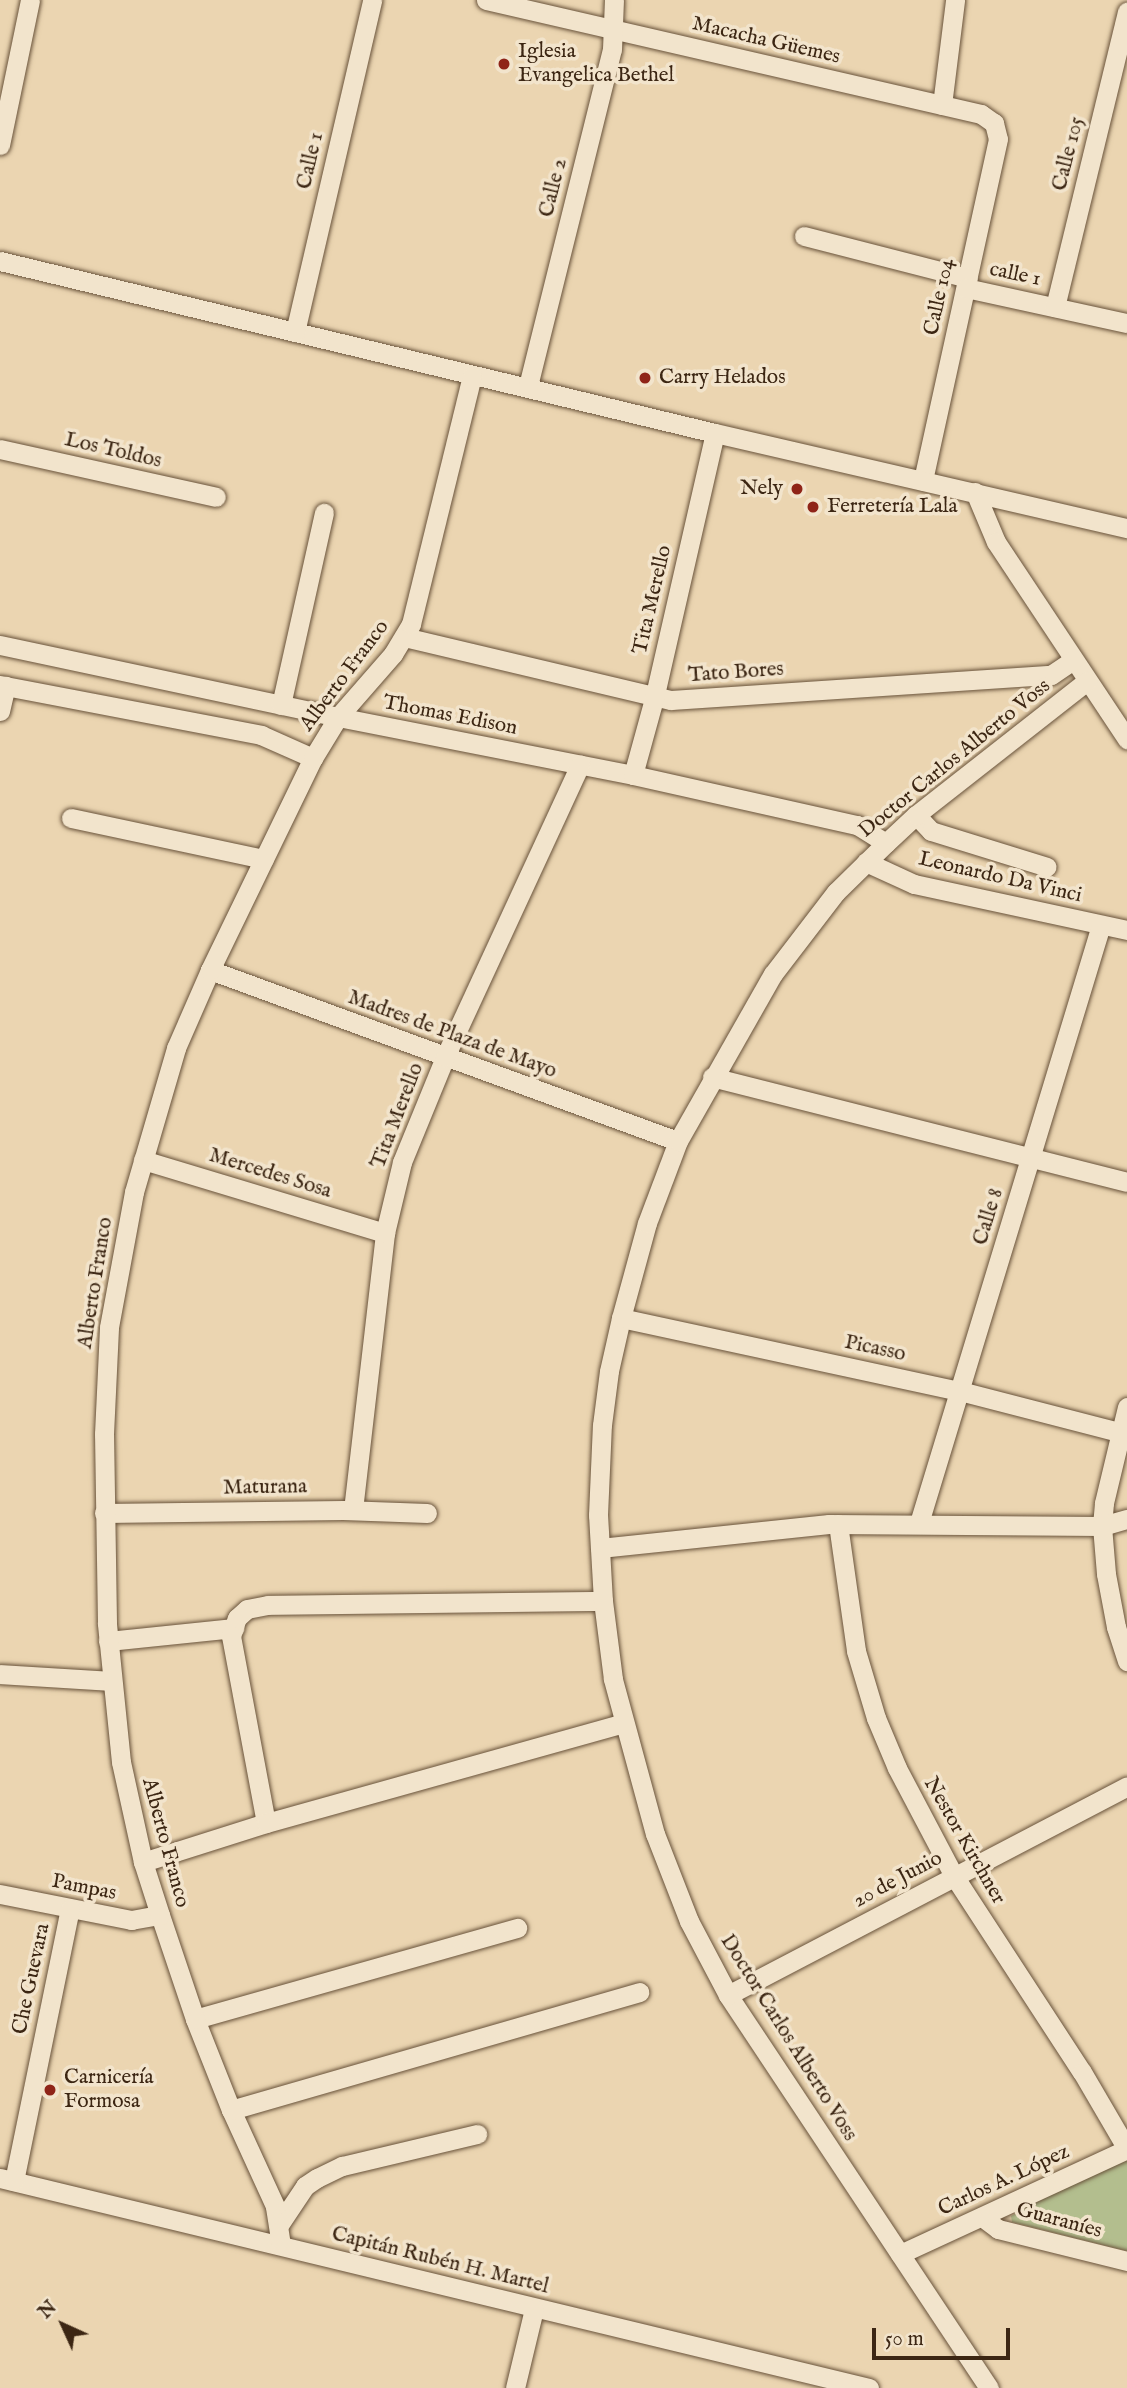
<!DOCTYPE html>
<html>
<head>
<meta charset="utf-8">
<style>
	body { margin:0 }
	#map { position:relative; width:1127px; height:2388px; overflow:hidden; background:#ebd5b1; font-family:"IM FELL English",serif }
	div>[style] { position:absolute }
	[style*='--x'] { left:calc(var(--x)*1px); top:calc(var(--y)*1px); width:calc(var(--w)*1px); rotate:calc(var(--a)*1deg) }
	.green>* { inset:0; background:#b3be8e }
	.roads { filter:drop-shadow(0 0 2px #68523a) drop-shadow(0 0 2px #68523a) }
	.minor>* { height:19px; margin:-9.5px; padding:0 9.5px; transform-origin:9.5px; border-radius:9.5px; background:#f2e4cc }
	.dots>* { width:19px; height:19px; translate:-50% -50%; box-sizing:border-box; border:4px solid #f2e4cc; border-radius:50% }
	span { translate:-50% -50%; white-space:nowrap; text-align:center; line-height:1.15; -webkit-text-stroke:7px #f2e4cc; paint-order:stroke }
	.street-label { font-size:21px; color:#3c2613 }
	.poi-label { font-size:21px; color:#3c2613 }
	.left { translate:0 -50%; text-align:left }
	.right { translate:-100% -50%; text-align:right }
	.north { position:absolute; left:28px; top:2290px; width:70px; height:70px; -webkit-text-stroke:5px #f2e4cc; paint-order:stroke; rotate:315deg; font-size:19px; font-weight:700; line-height:28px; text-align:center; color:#3c2613 }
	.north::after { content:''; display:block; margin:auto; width:24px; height:32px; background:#3c2613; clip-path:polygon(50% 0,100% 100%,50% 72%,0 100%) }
	.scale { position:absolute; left:872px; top:2328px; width:138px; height:32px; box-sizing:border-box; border:4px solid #3c2613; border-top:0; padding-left:9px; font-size:21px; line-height:24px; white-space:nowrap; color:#3c2613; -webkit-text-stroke:5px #f2e4cc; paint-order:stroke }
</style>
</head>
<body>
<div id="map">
	<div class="green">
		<div style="clip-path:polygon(1121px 2157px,1127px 2159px,1127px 2251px,1012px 2222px,1011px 2216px)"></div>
	</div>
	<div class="roads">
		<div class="minor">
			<div style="--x:486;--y:0;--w:508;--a:12.97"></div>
			<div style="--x:981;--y:114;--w:16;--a:35"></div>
			<div style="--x:994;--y:123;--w:16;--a:76"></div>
			<div style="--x:998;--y:139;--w:350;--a:102.4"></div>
			<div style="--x:942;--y:105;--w:106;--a:-82.9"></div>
			<div style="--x:0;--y:145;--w:148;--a:-78.3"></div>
			<div style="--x:804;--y:236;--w:169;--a:14.4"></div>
			<div style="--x:0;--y:261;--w:735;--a:13.53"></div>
			<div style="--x:715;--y:433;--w:423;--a:13"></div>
			<div style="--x:966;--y:288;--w:165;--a:12.3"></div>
			<div style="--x:1055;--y:307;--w:304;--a:-76.3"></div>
			<div style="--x:295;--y:332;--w:341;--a:-76.9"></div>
			<div style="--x:528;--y:386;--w:347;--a:-76"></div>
			<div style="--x:612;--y:49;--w:49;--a:-87.7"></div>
			<div style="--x:0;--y:449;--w:221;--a:12.5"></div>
			<div style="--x:975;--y:492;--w:54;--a:67.2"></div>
			<div style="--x:996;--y:542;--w:237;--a:56.4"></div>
			<div style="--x:404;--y:637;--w:274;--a:13.3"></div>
			<div style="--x:671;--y:700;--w:381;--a:-3.8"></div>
			<div style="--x:1051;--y:675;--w:27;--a:-34"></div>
			<div style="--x:0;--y:645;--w:346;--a:12"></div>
			<div style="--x:338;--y:717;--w:301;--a:11.1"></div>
			<div style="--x:633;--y:775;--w:230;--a:12.6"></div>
			<div style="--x:857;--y:825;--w:34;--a:32"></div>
			<div style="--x:0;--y:685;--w:266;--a:10.8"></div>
			<div style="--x:261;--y:735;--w:57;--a:23.9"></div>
			<div style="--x:281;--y:705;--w:197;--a:-77.4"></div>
			<div style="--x:0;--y:711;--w:26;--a:-77"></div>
			<div style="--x:633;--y:775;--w:79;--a:-74.6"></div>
			<div style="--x:654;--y:699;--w:273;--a:-77.1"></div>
			<div style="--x:916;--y:815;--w:22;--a:47"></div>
			<div style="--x:931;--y:831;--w:121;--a:17.2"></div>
			<div style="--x:71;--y:818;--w:197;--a:12"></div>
			<div style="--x:866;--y:862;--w:53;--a:24.6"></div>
			<div style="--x:914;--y:884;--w:218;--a:12.2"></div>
			<div style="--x:210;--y:970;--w:498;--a:20.1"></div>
			<div style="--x:712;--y:1077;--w:428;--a:14.2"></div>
			<div style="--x:143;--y:1160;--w:253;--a:16.8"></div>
			<div style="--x:621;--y:1318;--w:347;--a:12.2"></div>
			<div style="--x:960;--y:1391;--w:164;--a:14.5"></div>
			<div style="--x:1127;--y:1407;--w:99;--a:103.5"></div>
			<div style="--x:1104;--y:1503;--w:23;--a:95"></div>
			<div style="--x:1102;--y:1526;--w:48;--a:85.2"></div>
			<div style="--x:1106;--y:1574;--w:54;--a:79.3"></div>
			<div style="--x:1116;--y:1627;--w:36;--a:72"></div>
			<div style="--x:353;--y:1510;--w:279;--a:-83.4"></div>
			<div style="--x:385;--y:1233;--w:73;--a:-76.5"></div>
			<div style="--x:402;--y:1162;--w:113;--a:-67.7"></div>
			<div style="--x:445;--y:1057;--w:322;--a:-65.2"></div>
			<div style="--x:104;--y:1513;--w:239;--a:-0.7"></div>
			<div style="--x:343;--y:1510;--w:84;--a:2"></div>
			<div style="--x:919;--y:1523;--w:625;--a:-73.07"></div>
			<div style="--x:838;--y:1524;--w:128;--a:81.9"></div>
			<div style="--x:856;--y:1651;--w:70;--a:73.4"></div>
			<div style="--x:876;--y:1718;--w:54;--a:67.2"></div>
			<div style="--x:897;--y:1768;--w:122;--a:62.2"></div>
			<div style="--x:954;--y:1876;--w:234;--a:56.9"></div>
			<div style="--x:1082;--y:2072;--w:89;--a:59.7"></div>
			<div style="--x:600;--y:1548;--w:230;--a:-6"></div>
			<div style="--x:829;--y:1524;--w:273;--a:0.4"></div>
			<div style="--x:1102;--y:1526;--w:26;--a:-16"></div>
			<div style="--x:108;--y:1641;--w:127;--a:-5.9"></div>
			<div style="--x:0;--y:1674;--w:111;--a:3.6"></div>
			<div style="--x:266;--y:1823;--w:190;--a:-100.6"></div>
			<div style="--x:231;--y:1636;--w:19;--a:-72"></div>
			<div style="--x:237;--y:1618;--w:13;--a:-42"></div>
			<div style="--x:247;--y:1609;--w:21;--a:-11"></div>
			<div style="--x:268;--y:1605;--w:335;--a:-0.7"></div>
			<div style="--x:143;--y:1862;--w:129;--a:-17.6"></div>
			<div style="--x:266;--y:1823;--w:371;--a:-15.6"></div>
			<div style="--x:0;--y:1894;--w:134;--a:11.2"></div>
			<div style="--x:131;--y:1920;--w:29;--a:-10"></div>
			<div style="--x:728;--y:1995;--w:450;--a:-27.6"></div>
			<div style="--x:195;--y:2019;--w:335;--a:-15.8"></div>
			<div style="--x:231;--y:2110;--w:425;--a:-16.1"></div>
			<div style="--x:0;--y:2178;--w:894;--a:13.59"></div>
			<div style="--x:14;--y:2181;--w:278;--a:-78.4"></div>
			<div style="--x:982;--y:2217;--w:20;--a:37"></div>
			<div style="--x:998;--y:2229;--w:133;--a:13.9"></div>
			<div style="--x:279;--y:2225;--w:47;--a:-56.3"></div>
			<div style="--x:305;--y:2186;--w:14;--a:-34"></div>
			<div style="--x:317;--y:2178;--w:28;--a:-26"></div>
			<div style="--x:342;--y:2166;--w:139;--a:-13.3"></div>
			<div style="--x:281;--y:2245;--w:39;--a:-99"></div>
			<div style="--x:275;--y:2206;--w:106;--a:-114.6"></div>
			<div style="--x:231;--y:2110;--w:98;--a:-111.6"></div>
			<div style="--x:195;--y:2019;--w:110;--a:-108.6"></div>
			<div style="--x:160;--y:1915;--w:56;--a:-107.8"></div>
			<div style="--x:143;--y:1862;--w:102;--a:-102.4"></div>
			<div style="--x:121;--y:1762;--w:140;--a:-95.8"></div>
			<div style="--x:107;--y:1623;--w:189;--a:-90.9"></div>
			<div style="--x:104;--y:1434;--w:107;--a:-87.3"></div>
			<div style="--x:109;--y:1327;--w:137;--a:-79.5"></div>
			<div style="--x:134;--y:1192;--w:150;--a:-73.7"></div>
			<div style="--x:176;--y:1048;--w:85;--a:-66.4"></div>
			<div style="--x:210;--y:970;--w:236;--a:-64.1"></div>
			<div style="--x:313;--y:758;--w:48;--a:-58.6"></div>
			<div style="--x:338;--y:717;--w:84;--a:-48.9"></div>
			<div style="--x:393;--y:654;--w:35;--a:-59"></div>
			<div style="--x:411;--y:624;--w:255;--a:-76.2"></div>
			<div style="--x:900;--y:2254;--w:250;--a:-24.8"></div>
			<div style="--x:515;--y:2388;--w:81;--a:-76.5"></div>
			<div style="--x:989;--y:2388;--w:472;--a:-123.6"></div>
			<div style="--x:728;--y:1995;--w:84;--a:-117.8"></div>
			<div style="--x:689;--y:1921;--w:93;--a:-111.3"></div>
			<div style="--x:655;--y:1834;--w:161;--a:-105.2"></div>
			<div style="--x:613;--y:1679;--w:79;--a:-97.3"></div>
			<div style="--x:603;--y:1601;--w:86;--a:-93.3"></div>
			<div style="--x:598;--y:1515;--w:90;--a:-87.5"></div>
			<div style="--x:602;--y:1425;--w:54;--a:-82.6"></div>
			<div style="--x:609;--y:1371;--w:54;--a:-77.2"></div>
			<div style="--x:621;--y:1318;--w:98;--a:-74.7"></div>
			<div style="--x:647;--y:1223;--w:88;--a:-69.3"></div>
			<div style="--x:678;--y:1141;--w:192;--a:-60.4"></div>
			<div style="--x:773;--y:974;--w:103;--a:-52.5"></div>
			<div style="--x:836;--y:892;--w:70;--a:-44.4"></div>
			<div style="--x:886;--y:843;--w:41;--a:-43"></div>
			<div style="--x:916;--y:815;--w:217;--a:-38.1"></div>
		</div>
	</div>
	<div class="dots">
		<div style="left:504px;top:64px;background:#8f2418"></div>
		<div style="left:645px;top:378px;background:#8f2418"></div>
		<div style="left:797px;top:489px;background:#8f2418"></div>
		<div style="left:813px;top:507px;background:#8f2418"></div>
		<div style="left:50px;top:2090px;background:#8f2418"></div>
	</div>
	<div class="street-label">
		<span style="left:766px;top:41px;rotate:13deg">Macacha Güemes</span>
		<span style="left:1069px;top:154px;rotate:-76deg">Calle 105</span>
		<span style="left:311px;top:161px;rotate:-77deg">Calle 1</span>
		<span style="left:554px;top:188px;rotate:-76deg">Calle 2</span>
		<span style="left:1015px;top:275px;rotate:12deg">calle 1</span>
		<span style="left:940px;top:297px;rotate:-78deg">Calle 104</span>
		<span style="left:113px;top:451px;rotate:13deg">Los Toldos</span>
		<span style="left:653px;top:600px;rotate:-77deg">Tita Merello</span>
		<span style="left:736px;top:673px;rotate:-4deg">Tato Bores</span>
		<span style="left:345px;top:676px;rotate:-53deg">Alberto Franco</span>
		<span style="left:450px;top:716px;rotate:11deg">Thomas Edison</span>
		<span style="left:955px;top:759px;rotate:-39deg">Doctor Carlos Alberto Voss</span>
		<span style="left:1000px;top:878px;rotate:13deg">Leonardo Da Vinci</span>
		<span style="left:452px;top:1035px;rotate:20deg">Madres de Plaza de Mayo</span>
		<span style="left:398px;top:1116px;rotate:-69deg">Tita Merello</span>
		<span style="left:270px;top:1174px;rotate:17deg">Mercedes Sosa</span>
		<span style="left:989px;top:1217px;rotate:-73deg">Calle 8</span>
		<span style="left:96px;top:1283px;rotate:-81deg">Alberto Franco</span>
		<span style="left:875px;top:1349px;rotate:12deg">Picasso</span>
		<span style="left:265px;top:1488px;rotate:-1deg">Maturana</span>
		<span style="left:964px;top:1841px;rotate:60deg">Nestor Kirchner</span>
		<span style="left:165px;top:1843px;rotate:75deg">Alberto Franco</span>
		<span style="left:898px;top:1880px;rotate:-28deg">20 de Junio</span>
		<span style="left:84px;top:1888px;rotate:11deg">Pampas</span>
		<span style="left:32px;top:1979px;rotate:-78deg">Che Guevara</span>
		<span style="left:788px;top:2038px;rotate:58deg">Doctor Carlos Alberto Voss</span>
		<span style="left:1004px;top:2181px;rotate:-25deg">Carlos A. López</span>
		<span style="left:1059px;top:2221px;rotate:15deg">Guaraníes</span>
		<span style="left:440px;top:2261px;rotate:14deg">Capitán Rubén H. Martel</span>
	</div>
	<div class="poi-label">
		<span class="left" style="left:518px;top:64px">Iglesia<br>Evangelica Bethel</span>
		<span class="left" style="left:659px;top:378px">Carry Helados</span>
		<span class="right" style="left:783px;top:489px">Nely</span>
		<span class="left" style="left:827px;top:507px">Ferretería Lala</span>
		<span class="left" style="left:64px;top:2090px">Carnicería<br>Formosa</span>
	</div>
	<div class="north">N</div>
	<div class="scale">50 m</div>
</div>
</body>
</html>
